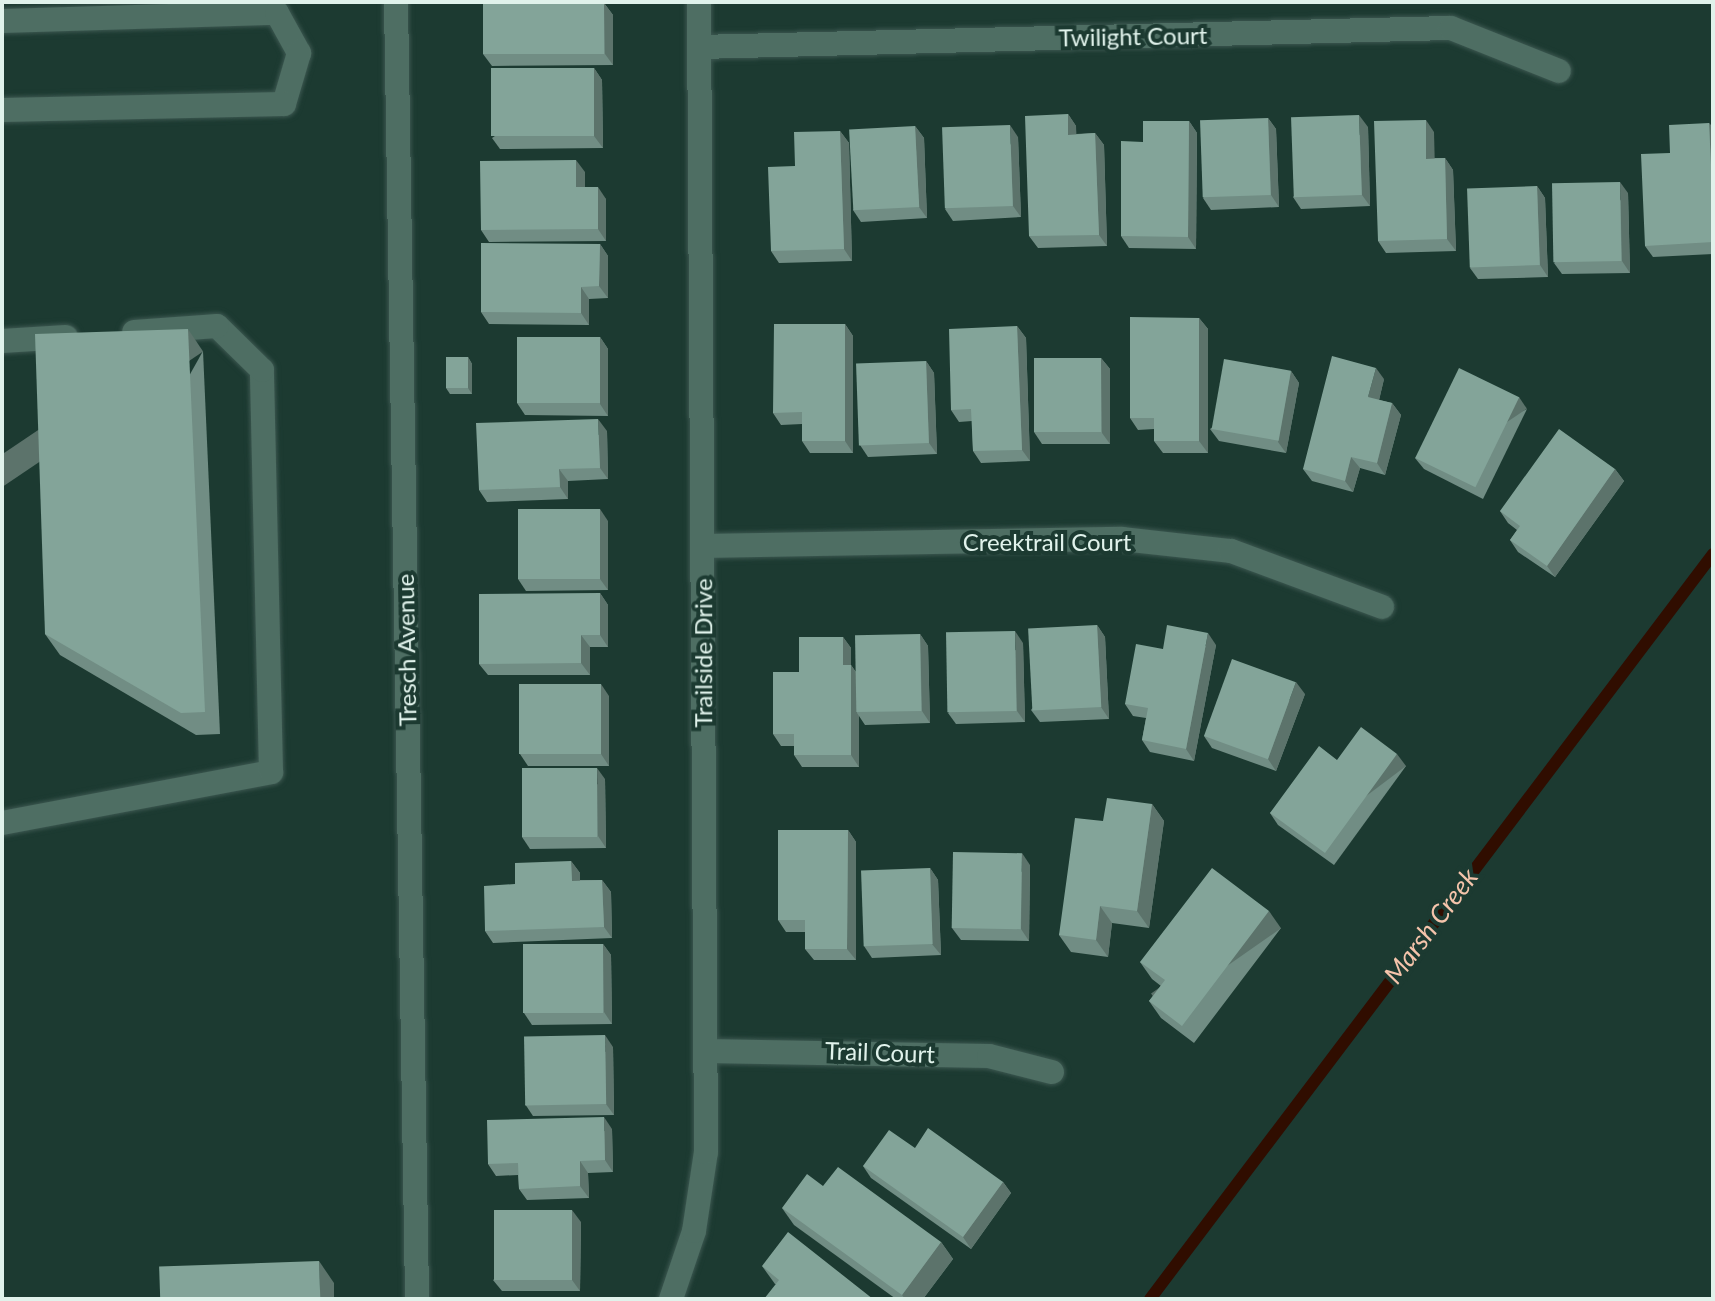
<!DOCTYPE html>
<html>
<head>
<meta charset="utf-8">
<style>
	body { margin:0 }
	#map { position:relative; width:1715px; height:1301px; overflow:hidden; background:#1c3a31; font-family:Lato,sans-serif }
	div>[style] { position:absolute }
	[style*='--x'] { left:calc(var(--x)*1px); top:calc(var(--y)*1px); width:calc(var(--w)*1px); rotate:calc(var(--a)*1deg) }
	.stream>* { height:12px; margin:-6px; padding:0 6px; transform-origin:6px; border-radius:6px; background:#300d00 }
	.roads { filter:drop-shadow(0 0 2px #3c5750) drop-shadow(0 0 2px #3c5750) }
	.minor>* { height:24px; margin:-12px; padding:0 12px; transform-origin:12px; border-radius:12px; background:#4e6e63 }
	.wall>* { inset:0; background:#718d84 }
	.shaded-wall>* { inset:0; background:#5c736b; transform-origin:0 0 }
	.building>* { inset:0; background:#83a499; transform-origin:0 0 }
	span { translate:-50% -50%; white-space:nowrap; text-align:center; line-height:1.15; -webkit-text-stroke:8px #1c3a31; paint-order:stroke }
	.street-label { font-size:24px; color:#e0f2eb }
	.water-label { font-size:26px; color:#f5c4ab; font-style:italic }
	.frame { position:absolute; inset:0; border:4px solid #e0f2eb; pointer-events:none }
</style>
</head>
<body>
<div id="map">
	<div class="stream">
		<div style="--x:1150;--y:1299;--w:934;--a:-52.92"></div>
	</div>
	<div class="roads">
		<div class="minor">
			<div style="--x:396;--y:2;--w:1297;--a:89.07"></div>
			<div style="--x:2;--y:21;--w:275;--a:-1.7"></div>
			<div style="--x:277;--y:13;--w:46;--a:61.2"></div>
			<div style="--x:299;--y:53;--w:53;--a:106.4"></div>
			<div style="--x:284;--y:104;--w:282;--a:178.8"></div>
			<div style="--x:699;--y:47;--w:752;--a:-1.45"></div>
			<div style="--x:1451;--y:28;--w:116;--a:21.7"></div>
			<div style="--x:2;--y:341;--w:64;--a:-3.6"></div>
			<div style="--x:702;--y:546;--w:420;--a:-1"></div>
			<div style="--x:1122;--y:539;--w:110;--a:6.3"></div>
			<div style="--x:1231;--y:551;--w:161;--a:20.3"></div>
			<div style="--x:2;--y:823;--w:274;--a:-10.7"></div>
			<div style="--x:271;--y:772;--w:402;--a:-91.3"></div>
			<div style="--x:262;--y:370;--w:63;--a:-135.6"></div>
			<div style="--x:217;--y:326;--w:83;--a:175.9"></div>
			<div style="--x:705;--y:1051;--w:284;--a:1"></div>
			<div style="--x:989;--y:1056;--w:65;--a:14.3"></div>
			<div style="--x:671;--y:1299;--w:72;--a:-71.3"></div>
			<div style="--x:694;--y:1231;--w:80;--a:-81.4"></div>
			<div style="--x:706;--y:1152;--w:1150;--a:-90.35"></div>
		</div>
	</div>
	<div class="wall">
		<div style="clip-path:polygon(483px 2px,604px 3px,613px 15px,613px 65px,492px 66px,483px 54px)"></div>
		<div style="clip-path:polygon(594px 68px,602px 80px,603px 148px,500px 149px,492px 138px)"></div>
		<div style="clip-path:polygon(1068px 114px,1076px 126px,1076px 134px,1095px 133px,1104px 145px,1107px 246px,1038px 248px,1029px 236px)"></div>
		<div style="clip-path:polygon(1268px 118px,1276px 129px,1279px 207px,1211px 210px,1203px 198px)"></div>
		<div style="clip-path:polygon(1189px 121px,1197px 133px,1196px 249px,1129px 248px,1121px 236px)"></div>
		<div style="clip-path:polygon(1709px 123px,1713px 128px,1713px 254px,1653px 257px,1645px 246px,1670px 153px)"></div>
		<div style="clip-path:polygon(915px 126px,924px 138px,927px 218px,861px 222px,853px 210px)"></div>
		<div style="clip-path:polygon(1368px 127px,1370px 206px,1301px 209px,1293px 197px)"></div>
		<div style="clip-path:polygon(840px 131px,849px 143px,852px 261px,779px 263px,771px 251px,795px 166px)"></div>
		<div style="clip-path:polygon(1434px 132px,1434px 158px,1445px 158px,1453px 170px,1456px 251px,1386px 253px,1378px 241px)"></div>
		<div style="clip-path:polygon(1018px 137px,1021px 217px,953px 221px,945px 209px)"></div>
		<div style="clip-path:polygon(585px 172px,585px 187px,606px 199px,606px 241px,489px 242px,481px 230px)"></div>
		<div style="clip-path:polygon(1537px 186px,1545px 198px,1548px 277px,1478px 279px,1470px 268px)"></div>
		<div style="clip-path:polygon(1628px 193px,1630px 273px,1562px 274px,1554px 263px)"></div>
		<div style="clip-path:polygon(600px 244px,608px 256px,608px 298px,589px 299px,589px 325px,489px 324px,481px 312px)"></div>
		<div style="clip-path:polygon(1199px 318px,1208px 329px,1208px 453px,1163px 453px,1154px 441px,1154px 429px,1138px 430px,1130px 418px)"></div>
		<div style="clip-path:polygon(845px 324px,853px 336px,853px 453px,810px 453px,802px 441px,802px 424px,781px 425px,773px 413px)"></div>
		<div style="clip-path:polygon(1017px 326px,1026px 338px,1030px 461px,981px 463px,973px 451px,972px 421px,959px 422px,951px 410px)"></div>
		<div style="clip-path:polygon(600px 337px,608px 349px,608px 416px,525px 415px,517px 403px)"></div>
		<div style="clip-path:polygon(203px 351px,220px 734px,196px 735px,60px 655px,45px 634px)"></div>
		<div style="clip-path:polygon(468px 357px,472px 364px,472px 394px,450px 394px,446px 388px)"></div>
		<div style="clip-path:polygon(1101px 358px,1110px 369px,1110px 444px,1042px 444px,1034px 432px)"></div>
		<div style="clip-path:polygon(926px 361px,934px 373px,937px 454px,868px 457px,860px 445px)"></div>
		<div style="clip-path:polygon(1291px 371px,1299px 383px,1286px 453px,1219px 441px,1210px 429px)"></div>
		<div style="clip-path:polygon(1384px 379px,1379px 400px,1392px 403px,1401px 415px,1385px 475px,1360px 468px,1353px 492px,1312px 481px,1303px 469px)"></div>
		<div style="clip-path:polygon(1527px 409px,1483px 499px,1424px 469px,1415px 458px)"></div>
		<div style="clip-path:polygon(607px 431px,608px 479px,568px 481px,568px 499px,487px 502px,479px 490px)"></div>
		<div style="clip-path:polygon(1615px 469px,1624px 481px,1555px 577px,1518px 552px,1510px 540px,1517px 530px,1508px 523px,1500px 511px)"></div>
		<div style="clip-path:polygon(608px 521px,608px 590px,526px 591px,518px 579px)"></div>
		<div style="clip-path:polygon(600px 593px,608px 605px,608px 647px,590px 647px,590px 675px,488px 675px,479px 664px)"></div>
		<div style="clip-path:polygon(1097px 625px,1105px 637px,1109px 719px,1040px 722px,1031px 710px)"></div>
		<div style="clip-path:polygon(920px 634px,928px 646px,930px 723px,865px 725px,859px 716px,859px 767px,802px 767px,794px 755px,794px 746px,781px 746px,773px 734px,799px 672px,843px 637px,851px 648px,851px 665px,856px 672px)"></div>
		<div style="clip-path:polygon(1023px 643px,1025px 722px,956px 724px,948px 713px)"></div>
		<div style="clip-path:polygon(1216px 645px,1194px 761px,1150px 752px,1142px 740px,1146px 718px,1133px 716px,1125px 704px,1163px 649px)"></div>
		<div style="clip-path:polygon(1305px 694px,1276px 771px,1212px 748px,1204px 736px)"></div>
		<div style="clip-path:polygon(609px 696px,609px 766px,528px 766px,520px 754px)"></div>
		<div style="clip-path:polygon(1337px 760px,1406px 766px,1334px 865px,1278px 825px,1270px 813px)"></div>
		<div style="clip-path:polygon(605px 779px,606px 848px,530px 849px,522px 837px)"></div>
		<div style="clip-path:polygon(1152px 804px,1164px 821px,1149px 928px,1112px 923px,1108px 957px,1071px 952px,1059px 935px,1103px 821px)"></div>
		<div style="clip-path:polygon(848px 830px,856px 842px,856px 960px,814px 960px,805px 949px,805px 932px,786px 932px,778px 920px)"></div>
		<div style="clip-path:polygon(571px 861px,580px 873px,580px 880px,602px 880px,611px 892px,612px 938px,493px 943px,485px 931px,515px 884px)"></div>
		<div style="clip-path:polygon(1030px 865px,1029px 941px,961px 940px,952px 928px)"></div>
		<div style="clip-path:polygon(930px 868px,938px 880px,941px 955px,872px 958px,864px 946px)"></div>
		<div style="clip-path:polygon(1281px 928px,1194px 1043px,1161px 1018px,1149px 1001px,1161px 986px,1152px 979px,1140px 962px)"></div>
		<div style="clip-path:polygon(603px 944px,611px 955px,612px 1024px,532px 1025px,524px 1013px)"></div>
		<div style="clip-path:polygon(613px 1047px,614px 1115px,533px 1116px,525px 1104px)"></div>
		<div style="clip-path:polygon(612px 1129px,613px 1172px,588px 1173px,589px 1198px,527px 1200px,519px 1189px,518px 1175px,496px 1176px,488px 1164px)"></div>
		<div style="clip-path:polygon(915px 1148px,1003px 1182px,1011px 1193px,971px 1249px,871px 1178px,863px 1166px)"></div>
		<div style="clip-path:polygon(782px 1208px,941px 1242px,953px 1259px,923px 1299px,896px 1299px,794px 1225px)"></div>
		<div style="clip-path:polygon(581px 1222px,580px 1291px,502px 1291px,493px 1280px)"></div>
		<div style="clip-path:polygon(762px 1266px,873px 1299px,775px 1284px)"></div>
	</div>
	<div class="shaded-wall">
		<div style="clip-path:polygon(604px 3px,613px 15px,613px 65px,605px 54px)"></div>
		<div style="clip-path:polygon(594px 68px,602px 80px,603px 148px,594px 136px)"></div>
		<div style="clip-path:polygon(1068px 114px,1076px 126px,1077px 146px,1068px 135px)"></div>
		<div style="clip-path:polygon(1359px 115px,1368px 127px,1370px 206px,1362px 195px)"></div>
		<div style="clip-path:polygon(1268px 118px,1276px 129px,1279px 207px,1271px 195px)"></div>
		<div style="clip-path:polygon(1426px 120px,1434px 132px,1435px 171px,1426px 159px)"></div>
		<div style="clip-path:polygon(1189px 121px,1197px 133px,1196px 249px,1188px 237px)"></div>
		<div style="clip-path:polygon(1709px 123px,1713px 128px,1713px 207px)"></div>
		<div style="clip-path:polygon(1010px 125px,1018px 137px,1021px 217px,1013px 206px)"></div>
		<div style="clip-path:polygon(915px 126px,924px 138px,927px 218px,919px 207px)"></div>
		<div style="clip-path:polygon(840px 131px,849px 143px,852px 261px,844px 249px)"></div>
		<div style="clip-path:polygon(1095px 133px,1104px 145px,1107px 246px,1099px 235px)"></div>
		<div style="clip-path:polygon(1445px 158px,1453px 170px,1456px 251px,1447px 239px)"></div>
		<div style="clip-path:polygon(576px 160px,585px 172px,585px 199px,576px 187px)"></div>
		<div style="clip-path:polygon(1620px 182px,1628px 193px,1630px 273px,1622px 261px)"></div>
		<div style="clip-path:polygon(1537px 186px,1545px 198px,1548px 277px,1540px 265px)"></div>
		<div style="clip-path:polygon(598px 187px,606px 199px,606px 241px,598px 229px)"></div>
		<div style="clip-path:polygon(600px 244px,608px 256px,608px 298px,599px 286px)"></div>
		<div style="clip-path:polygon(581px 287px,589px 299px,589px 325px,581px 313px)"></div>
		<div style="clip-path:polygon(1199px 318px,1208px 329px,1208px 453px,1199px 441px)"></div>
		<div style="clip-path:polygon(845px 324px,853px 336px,853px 453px,845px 441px)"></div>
		<div style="clip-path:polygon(1017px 326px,1026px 338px,1030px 461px,1022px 450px)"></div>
		<div style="left:188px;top:329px;width:27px;height:383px;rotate:56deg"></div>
		<div style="clip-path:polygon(600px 337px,608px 349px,608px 416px,600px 404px)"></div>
		<div style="clip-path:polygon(468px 357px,472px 364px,472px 394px,468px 388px)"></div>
		<div style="clip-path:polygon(1101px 358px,1110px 369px,1110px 444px,1102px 433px)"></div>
		<div style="clip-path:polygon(926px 361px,934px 373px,937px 454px,929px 443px)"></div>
		<div style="clip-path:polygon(1376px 368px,1384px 379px,1377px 409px,1368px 397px)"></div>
		<div style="clip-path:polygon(1291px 371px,1299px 383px,1286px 453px,1278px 442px)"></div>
		<div style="left:1519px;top:397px;width:14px;height:100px;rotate:56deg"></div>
		<div style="clip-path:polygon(1392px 403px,1401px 415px,1385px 475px,1377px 463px)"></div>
		<div style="clip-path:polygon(598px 419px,607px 431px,608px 479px,600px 468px)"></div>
		<div style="clip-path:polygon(1351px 457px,1360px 468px,1353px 492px,1345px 481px)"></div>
		<div style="clip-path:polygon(559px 469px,568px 481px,568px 499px,560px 487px)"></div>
		<div style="clip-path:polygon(1615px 469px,1624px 481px,1555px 577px,1547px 566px)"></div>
		<div style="clip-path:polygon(600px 509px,608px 521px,608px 590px,600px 579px)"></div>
		<div style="clip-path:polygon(600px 593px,608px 605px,608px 647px,600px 635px)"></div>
		<div style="clip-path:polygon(1097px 625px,1105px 637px,1109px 719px,1101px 707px)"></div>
		<div style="clip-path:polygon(1015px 631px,1023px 643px,1025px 722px,1017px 711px)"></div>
		<div style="clip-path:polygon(1208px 633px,1216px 645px,1194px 761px,1186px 749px)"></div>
		<div style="clip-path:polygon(920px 634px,928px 646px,930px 723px,922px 711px)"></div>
		<div style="clip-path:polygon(581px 635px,590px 647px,590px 675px,581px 663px)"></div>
		<div style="clip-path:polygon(843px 637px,851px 648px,851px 665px,859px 677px,857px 713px,859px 716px,859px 767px,851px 755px,843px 665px)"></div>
		<div style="clip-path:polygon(1296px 682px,1305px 694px,1276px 771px,1268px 759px)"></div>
		<div style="clip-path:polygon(601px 684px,609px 696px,609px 766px,601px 754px)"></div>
		<div style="left:1397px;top:754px;width:15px;height:122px;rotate:53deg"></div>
		<div style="clip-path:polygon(597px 768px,605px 779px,606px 848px,598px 836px)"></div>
		<div style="clip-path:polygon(1152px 804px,1164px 821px,1149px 928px,1137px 911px)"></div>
		<div style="clip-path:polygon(848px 830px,856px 842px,856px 960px,847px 949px)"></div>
		<div style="clip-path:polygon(1022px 853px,1030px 865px,1029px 941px,1021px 929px)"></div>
		<div style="clip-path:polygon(571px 861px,580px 873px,580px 892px,572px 881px)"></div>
		<div style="clip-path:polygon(930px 868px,938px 880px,941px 955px,932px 944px)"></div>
		<div style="clip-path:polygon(602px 880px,611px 892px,612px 938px,604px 927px)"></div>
		<div style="clip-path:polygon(1100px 906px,1112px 923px,1108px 957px,1096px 940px)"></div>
		<div style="left:1269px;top:911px;width:21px;height:144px;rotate:55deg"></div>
		<div style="clip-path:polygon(603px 944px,611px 955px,612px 1024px,604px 1012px)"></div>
		<div style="clip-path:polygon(605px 1035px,613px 1047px,614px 1115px,606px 1104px)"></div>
		<div style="clip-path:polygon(604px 1117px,612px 1129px,613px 1172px,605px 1160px)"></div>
		<div style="clip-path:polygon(580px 1161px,588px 1173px,589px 1198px,580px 1186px)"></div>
		<div style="clip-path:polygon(1003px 1182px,1011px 1193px,971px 1249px,963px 1237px)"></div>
		<div style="clip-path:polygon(572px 1210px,581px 1222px,580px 1291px,572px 1280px)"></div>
		<div style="clip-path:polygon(941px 1242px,953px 1259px,923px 1299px,905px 1299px,902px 1295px)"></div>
		<div style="clip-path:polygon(319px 1261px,334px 1283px,334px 1299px,320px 1299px)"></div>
	</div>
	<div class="building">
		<div style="left:483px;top:2px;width:121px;height:52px"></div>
		<div style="left:594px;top:68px;width:68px;height:103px;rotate:90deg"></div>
		<div style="clip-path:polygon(1068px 114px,1068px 135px,1095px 133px,1099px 235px,1029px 236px,1025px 116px)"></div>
		<div style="left:1359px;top:115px;width:80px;height:68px;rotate:88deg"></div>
		<div style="left:1268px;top:118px;width:77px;height:68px;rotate:88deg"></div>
		<div style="clip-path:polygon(1426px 120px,1426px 159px,1445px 158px,1447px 239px,1378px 241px,1374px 121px)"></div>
		<div style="clip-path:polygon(1143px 121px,1189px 121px,1188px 237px,1121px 236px,1121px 141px,1143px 142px)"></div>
		<div style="clip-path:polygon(1709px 123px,1713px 207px,1713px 242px,1645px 246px,1641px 154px,1670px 153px,1669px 125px)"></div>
		<div style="left:1010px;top:125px;width:81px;height:68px;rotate:88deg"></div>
		<div style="left:915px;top:126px;width:81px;height:66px;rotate:87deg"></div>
		<div style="clip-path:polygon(840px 131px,844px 249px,771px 251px,768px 167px,795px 166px,794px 132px)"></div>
		<div style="clip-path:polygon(576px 160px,576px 187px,598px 187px,598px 229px,481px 230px,480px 161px)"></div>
		<div style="left:1620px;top:182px;width:79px;height:68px;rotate:89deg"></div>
		<div style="left:1537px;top:186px;width:79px;height:70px;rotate:88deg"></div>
		<div style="clip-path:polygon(481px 243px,600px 244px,599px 286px,581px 287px,581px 313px,481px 312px)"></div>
		<div style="clip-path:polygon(1130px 317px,1199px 318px,1199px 441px,1154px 441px,1154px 418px,1130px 418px)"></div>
		<div style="clip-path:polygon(774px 324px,845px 324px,845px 441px,802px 441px,802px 412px,773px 413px)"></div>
		<div style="clip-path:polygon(1017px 326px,1022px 450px,973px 451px,971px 409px,951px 410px,949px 329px)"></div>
		<div style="clip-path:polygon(188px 329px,205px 712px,181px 713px,45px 634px,35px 334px)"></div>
		<div style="left:517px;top:337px;width:83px;height:66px"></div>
		<div style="clip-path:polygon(1332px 356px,1376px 368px,1368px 397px,1392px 403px,1377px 463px,1351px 457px,1345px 481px,1303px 469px)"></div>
		<div style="left:468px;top:357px;width:31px;height:22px;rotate:90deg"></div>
		<div style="left:1034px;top:358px;width:67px;height:74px"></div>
		<div style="left:1224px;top:359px;width:68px;height:71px;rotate:10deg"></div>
		<div style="left:926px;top:361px;width:82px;height:70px;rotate:88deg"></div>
		<div style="left:1459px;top:368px;width:67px;height:100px;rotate:26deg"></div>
		<div style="clip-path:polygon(598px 419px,600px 468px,559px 469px,560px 487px,479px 490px,476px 423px)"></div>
		<div style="clip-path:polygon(1559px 429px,1615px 469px,1547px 566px,1510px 540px,1520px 526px,1500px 511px)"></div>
		<div style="left:600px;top:509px;width:70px;height:82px;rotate:90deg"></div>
		<div style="clip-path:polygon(600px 593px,600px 635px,581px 635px,581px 663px,479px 664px,479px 594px)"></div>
		<div style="left:1097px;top:625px;width:82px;height:69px;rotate:87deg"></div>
		<div style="clip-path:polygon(1167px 625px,1208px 633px,1186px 749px,1142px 740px,1148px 708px,1125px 704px,1136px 644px,1163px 649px)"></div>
		<div style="left:1015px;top:631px;width:80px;height:69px;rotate:89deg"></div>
		<div style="left:920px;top:634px;width:77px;height:65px;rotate:89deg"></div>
		<div style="clip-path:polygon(799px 637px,843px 637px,843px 665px,851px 665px,851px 755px,794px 755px,794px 734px,773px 734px,773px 672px,799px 672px)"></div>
		<div style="left:1232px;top:659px;width:68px;height:82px;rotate:20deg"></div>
		<div style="left:601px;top:684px;width:70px;height:82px;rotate:90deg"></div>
		<div style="clip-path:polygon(1361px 727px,1397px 754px,1325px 853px,1270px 813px,1319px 746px,1337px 760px)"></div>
		<div style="left:522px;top:768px;width:75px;height:69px"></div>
		<div style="clip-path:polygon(1107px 798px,1152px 804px,1137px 911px,1100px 906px,1096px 940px,1059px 935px,1075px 818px,1103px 821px)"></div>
		<div style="clip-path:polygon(778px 830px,848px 830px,847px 949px,805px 949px,805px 920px,778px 920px)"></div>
		<div style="left:953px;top:852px;width:69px;height:76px;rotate:1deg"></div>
		<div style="clip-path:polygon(571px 861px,572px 881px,602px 880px,604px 927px,485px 931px,484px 886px,515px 884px,515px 863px)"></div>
		<div style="left:930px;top:868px;width:76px;height:69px;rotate:88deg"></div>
		<div style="clip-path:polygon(1212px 868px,1269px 911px,1182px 1026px,1149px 1001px,1165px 980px,1140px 962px)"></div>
		<div style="left:523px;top:944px;width:80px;height:69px"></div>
		<div style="left:605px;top:1035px;width:69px;height:81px;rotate:89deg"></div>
		<div style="clip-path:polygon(604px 1117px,605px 1160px,580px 1161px,580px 1186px,519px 1189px,518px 1163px,488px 1164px,487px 1120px)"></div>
		<div style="clip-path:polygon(928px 1128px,1003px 1182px,963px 1237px,863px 1166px,889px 1130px,915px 1148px)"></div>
		<div style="clip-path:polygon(838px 1167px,941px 1242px,902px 1295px,782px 1208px,807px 1174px,823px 1186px)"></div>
		<div style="left:494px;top:1210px;width:78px;height:70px"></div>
		<div style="clip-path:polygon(788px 1232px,873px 1299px,764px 1299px,779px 1280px,762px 1266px)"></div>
		<div style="left:319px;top:1261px;width:38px;height:160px;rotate:88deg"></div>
	</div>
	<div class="street-label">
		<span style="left:1133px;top:36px;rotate:-1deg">Twilight Court</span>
		<span style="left:1047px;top:542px">Creektrail Court</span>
		<span style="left:406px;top:650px;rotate:-91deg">Tresch Avenue</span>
		<span style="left:703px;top:653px;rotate:-90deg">Trailside Drive</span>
		<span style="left:880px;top:1052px;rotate:2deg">Trail Court</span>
	</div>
	<div class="water-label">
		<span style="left:1431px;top:926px;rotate:-53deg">Marsh Creek</span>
	</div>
	<div class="frame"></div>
</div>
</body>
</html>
